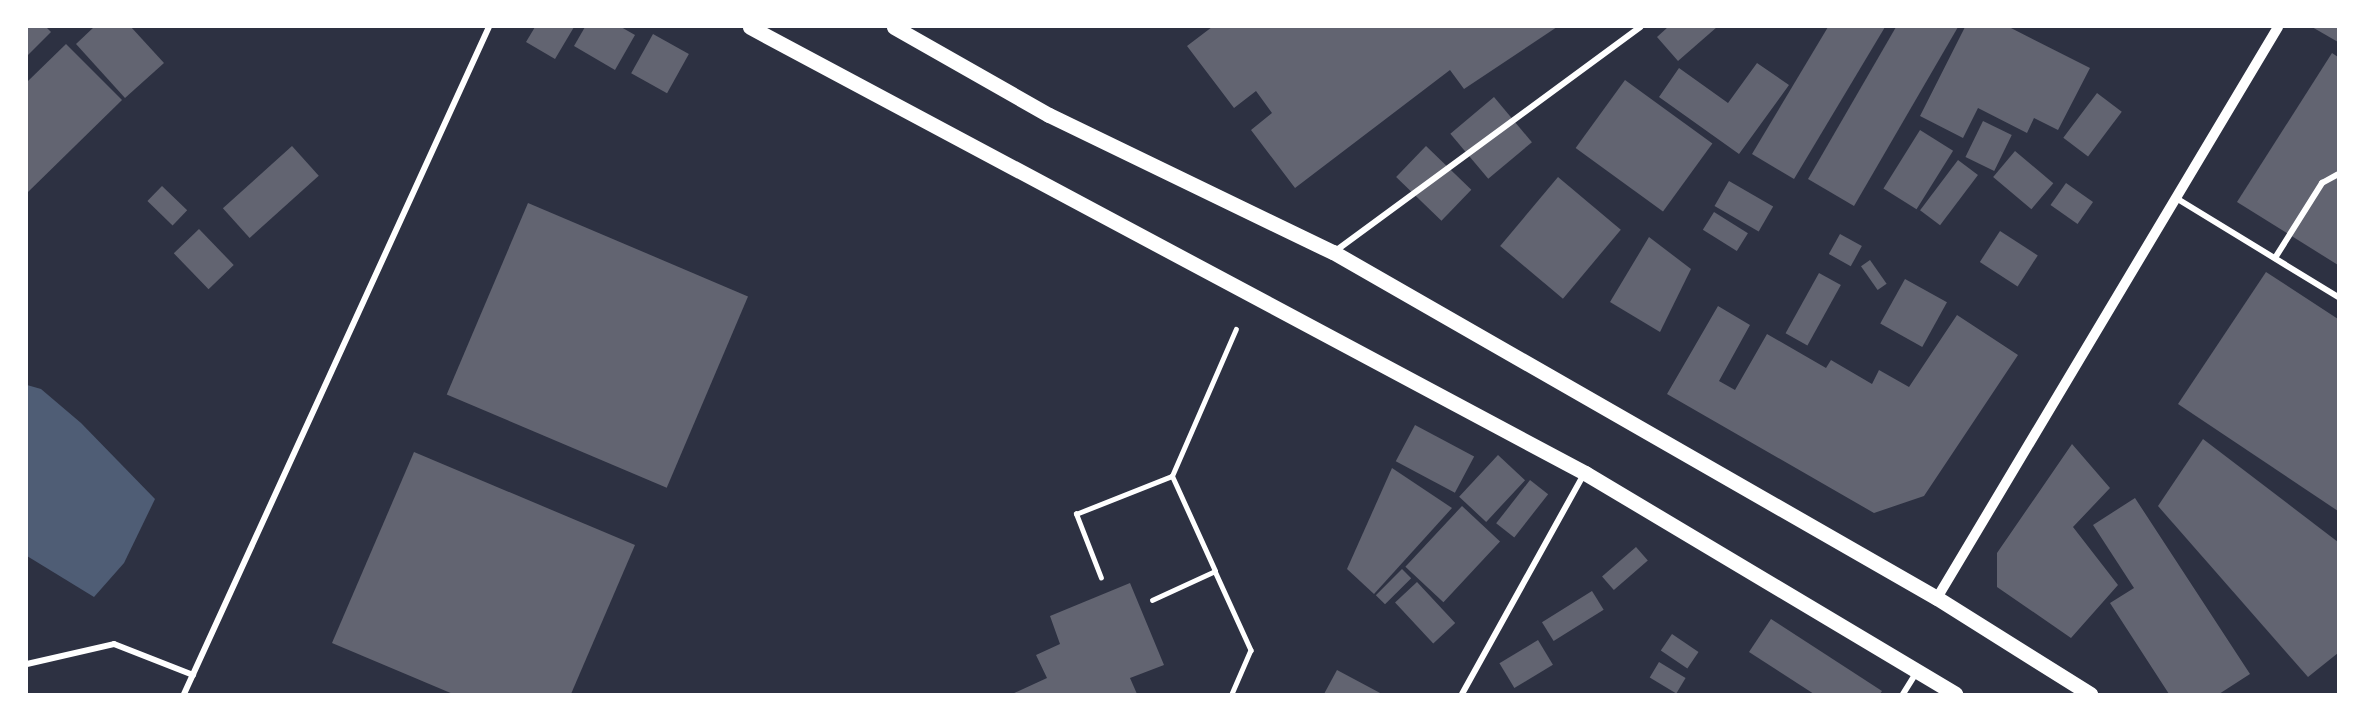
<!DOCTYPE html>
<html>
<head>
<meta charset="utf-8">
<style>
	body { margin:0 }
	#map { position:relative; width:2365px; height:721px; overflow:hidden; background:#2d3142; font-family:"Crimson Pro",serif }
	div>[style] { position:absolute }
	[style*='--x'] { left:calc(var(--x)*1px); top:calc(var(--y)*1px); width:calc(var(--w)*1px); rotate:calc(var(--a)*1deg) }
	.water>* { inset:0; background:#4f5d75 }
	.building>* { inset:0; background:#626471; transform-origin:0 0 }
	.service>* { height:4.5px; margin:-2.25px; padding:0 2.25px; transform-origin:2.25px; border-radius:2.25px; background:#fff }
	.minor>* { height:6px; margin:-3px; padding:0 3px; transform-origin:3px; border-radius:3px; background:#fff }
	.tertiary>* { height:10px; margin:-5px; padding:0 5px; transform-origin:5px; border-radius:5px; background:#fff }
	.primary>* { height:15px; margin:-7.5px; padding:0 7.5px; transform-origin:7.5px; border-radius:7.5px; background:#fff }
	span { translate:-50% -50%; white-space:nowrap; text-align:center; line-height:1.15; -webkit-text-stroke:4.5px #fff; paint-order:stroke }
	.frame { position:absolute; inset:0; border:28px solid #fff; pointer-events:none }
</style>
</head>
<body>
<div id="map">
	<div class="water">
		<div style="clip-path:polygon(27px 385px,41px 389px,81px 423px,155px 499px,124px 563px,94px 597px,27px 556px)"></div>
	</div>
	<div class="building">
		<div style="clip-path:polygon(27px 27px,46px 27px,51px 32px,27px 56px)"></div>
		<div style="clip-path:polygon(94px 27px,131px 27px,164px 63px,125px 98px,76px 44px)"></div>
		<div style="clip-path:polygon(535px 27px,574px 27px,555px 59px,526px 42px)"></div>
		<div style="clip-path:polygon(585px 27px,621px 27px,635px 35px,615px 70px,574px 46px)"></div>
		<div style="clip-path:polygon(1212px 27px,1557px 27px,1464px 89px,1450px 70px,1295px 188px,1251px 130px,1272px 113px,1256px 91px,1234px 108px,1187px 46px)"></div>
		<div style="clip-path:polygon(1668px 27px,1717px 27px,1678px 61px,1657px 37px)"></div>
		<div style="clip-path:polygon(1828px 27px,1885px 27px,1794px 179px,1752px 154px)"></div>
		<div style="clip-path:polygon(1896px 27px,1958px 27px,1854px 206px,1808px 179px)"></div>
		<div style="clip-path:polygon(1965px 27px,2009px 27px,2090px 68px,2058px 130px,2034px 118px,2027px 133px,1978px 108px,1963px 138px,1920px 116px)"></div>
		<div style="clip-path:polygon(2312px 27px,2338px 27px,2338px 42px)"></div>
		<div style="left:653px;top:34px;width:41px;height:45px;rotate:29deg"></div>
		<div style="clip-path:polygon(66px 44px,122px 100px,27px 193px,27px 82px)"></div>
		<div style="clip-path:polygon(2332px 53px,2338px 57px,2338px 265px,2237px 202px)"></div>
		<div style="clip-path:polygon(1757px 63px,1789px 85px,1739px 154px,1659px 97px,1679px 68px,1728px 103px)"></div>
		<div style="left:1625px;top:80px;width:108px;height:84px;rotate:36deg"></div>
		<div style="left:2097px;top:93px;width:31px;height:56px;rotate:37deg"></div>
		<div style="left:1494px;top:97px;width:59px;height:57px;rotate:50deg"></div>
		<div style="left:1983px;top:121px;width:32px;height:40px;rotate:26deg"></div>
		<div style="left:1920px;top:130px;width:39px;height:69px;rotate:32deg"></div>
		<div style="left:292px;top:146px;width:40px;height:93px;rotate:48deg"></div>
		<div style="left:1426px;top:146px;width:63px;height:43px;rotate:44deg"></div>
		<div style="left:2015px;top:151px;width:50px;height:34px;rotate:40deg"></div>
		<div style="left:1958px;top:160px;width:25px;height:63px;rotate:37deg"></div>
		<div style="left:1558px;top:177px;width:82px;height:90px;rotate:40deg"></div>
		<div style="left:1729px;top:181px;width:51px;height:29px;rotate:30deg"></div>
		<div style="left:2066px;top:183px;width:33px;height:27px;rotate:35deg"></div>
		<div style="left:162px;top:186px;width:35px;height:21px;rotate:44deg"></div>
		<div style="left:528px;top:203px;width:239px;height:208px;rotate:23deg"></div>
		<div style="left:1714px;top:212px;width:40px;height:21px;rotate:32deg"></div>
		<div style="left:199px;top:229px;width:50px;height:35px;rotate:46deg"></div>
		<div style="left:2000px;top:231px;width:45px;height:37px;rotate:33deg"></div>
		<div style="left:1840px;top:234px;width:25px;height:23px;rotate:29deg"></div>
		<div style="clip-path:polygon(1649px 237px,1691px 269px,1660px 332px,1610px 302px)"></div>
		<div style="left:1870px;top:260px;width:29px;height:11px;rotate:55deg"></div>
		<div style="clip-path:polygon(2266px 272px,2338px 319px,2338px 511px,2178px 404px)"></div>
		<div style="left:1819px;top:273px;width:25px;height:69px;rotate:29deg"></div>
		<div style="left:1905px;top:279px;width:48px;height:51px;rotate:29deg"></div>
		<div style="clip-path:polygon(1718px 306px,1750px 325px,1719px 381px,1735px 390px,1767px 334px,1826px 368px,1831px 360px,1872px 384px,1879px 370px,1909px 387px,1957px 315px,2018px 355px,1924px 496px,1874px 513px,1667px 394px)"></div>
		<div style="left:1415px;top:425px;width:67px;height:41px;rotate:28deg"></div>
		<div style="clip-path:polygon(2203px 439px,2338px 542px,2338px 653px,2308px 677px,2158px 506px)"></div>
		<div style="clip-path:polygon(2072px 444px,2110px 488px,2073px 527px,2118px 585px,2071px 638px,1997px 587px,1997px 553px)"></div>
		<div style="clip-path:polygon(414px 452px,635px 545px,571px 694px,453px 694px,332px 643px)"></div>
		<div style="left:1498px;top:455px;width:37px;height:57px;rotate:43deg"></div>
		<div style="clip-path:polygon(1392px 468px,1452px 508px,1374px 594px,1347px 569px)"></div>
		<div style="left:1530px;top:480px;width:23px;height:55px;rotate:38deg"></div>
		<div style="clip-path:polygon(2135px 498px,2250px 674px,2219px 694px,2169px 694px,2110px 603px,2134px 588px,2093px 525px)"></div>
		<div style="left:1462px;top:506px;width:52px;height:83px;rotate:43deg"></div>
		<div style="left:1636px;top:547px;width:18px;height:45px;rotate:49deg"></div>
		<div style="left:1402px;top:569px;width:13px;height:37px;rotate:45deg"></div>
		<div style="left:1417px;top:582px;width:56px;height:30px;rotate:47deg"></div>
		<div style="clip-path:polygon(1130px 583px,1164px 665px,1130px 678px,1137px 694px,1012px 694px,1047px 678px,1036px 655px,1060px 644px,1050px 616px)"></div>
		<div style="left:1592px;top:591px;width:22px;height:59px;rotate:58deg"></div>
		<div style="clip-path:polygon(1771px 619px,1882px 691px,1880px 694px,1814px 694px,1749px 652px)"></div>
		<div style="left:1672px;top:634px;width:32px;height:20px;rotate:34deg"></div>
		<div style="left:1538px;top:640px;width:29px;height:45px;rotate:59deg"></div>
		<div style="left:1659px;top:662px;width:31px;height:18px;rotate:31deg"></div>
		<div style="clip-path:polygon(1337px 670px,1382px 694px,1324px 694px)"></div>
	</div>
	<div class="service">
		<div style="--x:1215;--y:571;--w:87;--a:65.5"></div>
		<div style="--x:1251;--y:650;--w:48;--a:113.4"></div>
		<div style="--x:1101;--y:578;--w:69;--a:-111.3"></div>
		<div style="--x:1076;--y:514;--w:103;--a:-21.6"></div>
		<div style="--x:1172;--y:476;--w:160;--a:-66.5"></div>
		<div style="--x:1152;--y:600;--w:69;--a:-24.7"></div>
		<div style="--x:1215;--y:571;--w:104;--a:-114.4"></div>
	</div>
	<div class="minor">
		<div style="--x:2176;--y:198;--w:190;--a:31.4"></div>
		<div style="--x:1334;--y:252;--w:380;--a:-36.3"></div>
		<div style="--x:2275;--y:258;--w:89;--a:-57.9"></div>
		<div style="--x:2322;--y:183;--w:18;--a:-29"></div>
		<div style="--x:27;--y:664;--w:89;--a:-12.9"></div>
		<div style="--x:114;--y:644;--w:85;--a:21.4"></div>
		<div style="--x:184;--y:694;--w:733;--a:-65.43"></div>
		<div style="--x:1462;--y:694;--w:252;--a:-61"></div>
		<div style="--x:1903;--y:694;--w:26;--a:-58"></div>
	</div>
	<div class="tertiary">
		<div style="--x:1937;--y:598;--w:665;--a:-59.15"></div>
	</div>
	<div class="primary">
		<div style="--x:750;--y:27;--w:947;--a:28.11"></div>
		<div style="--x:1585;--y:473;--w:431;--a:30.8"></div>
		<div style="--x:894;--y:27;--w:178;--a:29.6"></div>
		<div style="--x:1049;--y:115;--w:315;--a:25.8"></div>
		<div style="--x:1333;--y:252;--w:696;--a:29.81"></div>
		<div style="--x:1937;--y:598;--w:181;--a:32.1"></div>
	</div>
	<div class="frame"></div>
</div>
</body>
</html>
